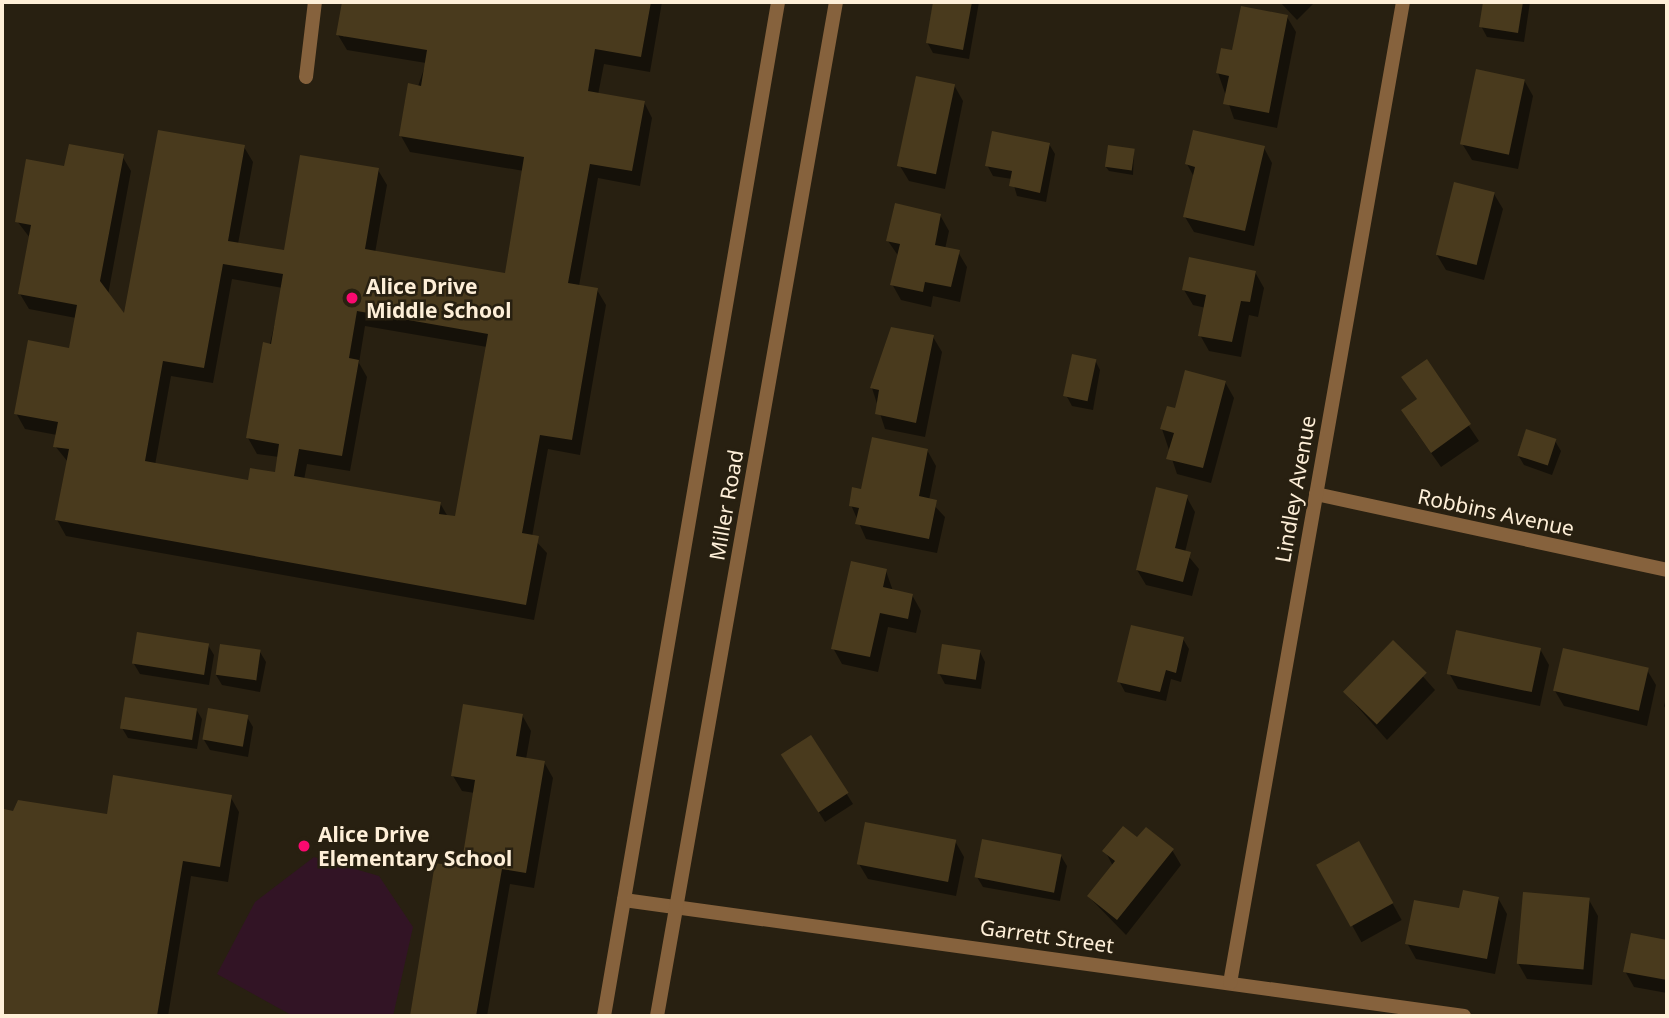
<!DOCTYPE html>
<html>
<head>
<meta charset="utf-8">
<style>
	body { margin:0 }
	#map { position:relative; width:1669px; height:1018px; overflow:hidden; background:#282011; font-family:"Noto Sans",sans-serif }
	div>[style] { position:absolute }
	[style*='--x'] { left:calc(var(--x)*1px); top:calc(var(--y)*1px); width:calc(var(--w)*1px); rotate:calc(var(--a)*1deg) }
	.green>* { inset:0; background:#321425 }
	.shadow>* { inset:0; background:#0007; transform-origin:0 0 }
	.building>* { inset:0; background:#493a1d; transform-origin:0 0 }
	.service>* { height:14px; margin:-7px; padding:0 7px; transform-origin:7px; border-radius:7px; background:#86623d }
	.minor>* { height:14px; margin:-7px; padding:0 7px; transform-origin:7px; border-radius:7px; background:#86623d }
	.tertiary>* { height:14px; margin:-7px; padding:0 7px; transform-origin:7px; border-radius:7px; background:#86623d }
	.dots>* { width:19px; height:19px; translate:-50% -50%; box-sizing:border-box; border:4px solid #282011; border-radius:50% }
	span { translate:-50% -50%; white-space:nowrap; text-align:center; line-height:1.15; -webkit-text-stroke:5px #282011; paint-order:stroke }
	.poi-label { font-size:21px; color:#feefd8; font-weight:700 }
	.left { translate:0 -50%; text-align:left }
	.street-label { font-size:21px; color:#feefd8 }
	.frame { position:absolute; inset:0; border:4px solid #feefd8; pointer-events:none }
</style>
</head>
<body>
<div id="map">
	<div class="green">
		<div style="clip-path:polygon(314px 857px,379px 876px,413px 927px,393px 1016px,293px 1016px,217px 974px,255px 902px)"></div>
	</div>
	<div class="shadow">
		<div style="clip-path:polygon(evenodd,343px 2px,662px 2px,650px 72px,604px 64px,598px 95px,644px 102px,652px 118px,640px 186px,598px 178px,579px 286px,597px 290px,606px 305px,580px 455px,548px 449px,532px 537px,547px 553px,534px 620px,66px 536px,57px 520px,68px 462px,55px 446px,57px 435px,25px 429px,16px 413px,70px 350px,76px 318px,29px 309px,20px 294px,30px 238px,17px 221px,66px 168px,122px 156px,131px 171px,108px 295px,125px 317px,244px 147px,253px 162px,238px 244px,285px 252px,378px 170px,387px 185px,375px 253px,506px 275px,524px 171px,410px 152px,401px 136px,426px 63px,347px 50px,338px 35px,343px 2px,232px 279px,283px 288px,248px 438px,257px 454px,279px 457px,276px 474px,250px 482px,155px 465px,171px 376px,213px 383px,232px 279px,343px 2px,365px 326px,487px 347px,457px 518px,448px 517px,440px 503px,304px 480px,307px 464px,350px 471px,367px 377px,359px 363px,365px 326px)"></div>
		<div style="clip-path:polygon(935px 2px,979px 2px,969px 59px,933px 53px,927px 42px)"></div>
		<div style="clip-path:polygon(1280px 2px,1315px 2px,1297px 20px)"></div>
		<div style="clip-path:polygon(1485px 2px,1530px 2px,1524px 42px,1487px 37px,1481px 26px)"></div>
		<div style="clip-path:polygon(1287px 17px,1296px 32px,1277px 128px,1234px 119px,1218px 73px,1233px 52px)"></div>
		<div style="clip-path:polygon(1524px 80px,1533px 96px,1518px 169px,1472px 160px,1463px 145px)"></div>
		<div style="clip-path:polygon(954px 85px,963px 101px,945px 189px,909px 181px,900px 166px)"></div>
		<div style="clip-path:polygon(1049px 144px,1055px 154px,1046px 202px,1017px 196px,1012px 179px,993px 176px,987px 165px)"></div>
		<div style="clip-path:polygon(1264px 148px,1272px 163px,1254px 246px,1194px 232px,1185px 217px,1194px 177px,1187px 164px)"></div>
		<div style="clip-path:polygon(1134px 151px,1133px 175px,1109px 171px,1106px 167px)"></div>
		<div style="clip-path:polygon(1494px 194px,1503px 209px,1484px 280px,1446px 270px,1437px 255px)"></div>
		<div style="clip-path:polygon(940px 215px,949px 231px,945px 249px,958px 252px,967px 267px,960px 302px,933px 296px,931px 307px,901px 300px,892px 284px,899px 257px,888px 241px)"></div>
		<div style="clip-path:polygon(1255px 272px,1264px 288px,1258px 317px,1249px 315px,1241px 357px,1209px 351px,1200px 335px,1206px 308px,1193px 305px,1184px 290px)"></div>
		<div style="clip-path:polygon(933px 337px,942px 352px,925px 437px,885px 429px,872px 388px)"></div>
		<div style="clip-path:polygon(1095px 360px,1100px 370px,1093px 410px,1072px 406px,1066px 395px)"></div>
		<div style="clip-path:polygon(1426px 362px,1479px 441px,1441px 467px,1412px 426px,1418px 400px,1413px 393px)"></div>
		<div style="clip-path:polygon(1225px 382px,1234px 398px,1211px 483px,1177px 474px,1162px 429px,1176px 410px)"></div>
		<div style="clip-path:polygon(1555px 441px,1561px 451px,1552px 475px,1524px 465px,1518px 455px)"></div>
		<div style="clip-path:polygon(927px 450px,936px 466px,929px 500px,945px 517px,937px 553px,866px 539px,851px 505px)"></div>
		<div style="clip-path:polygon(1186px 496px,1195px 512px,1185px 552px,1199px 569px,1192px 596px,1146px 585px,1137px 570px)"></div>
		<div style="clip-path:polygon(886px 571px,893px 591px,912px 595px,921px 611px,916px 633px,888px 627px,878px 672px,842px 664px,833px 648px)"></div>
		<div style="clip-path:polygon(1183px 639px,1189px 649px,1181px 682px,1171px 679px,1166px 701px,1125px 692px,1119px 681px)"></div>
		<div style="clip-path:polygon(1393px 643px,1435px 690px,1387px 740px,1348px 696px)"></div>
		<div style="clip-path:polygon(208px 645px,214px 655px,209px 685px,140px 674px,134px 664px)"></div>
		<div style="clip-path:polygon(1540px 649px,1549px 665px,1540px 706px,1458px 689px,1449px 673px)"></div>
		<div style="clip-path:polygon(260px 652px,266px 662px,260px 692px,222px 685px,216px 675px)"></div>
		<div style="clip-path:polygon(980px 652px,985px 662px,981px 689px,945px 684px,939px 673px)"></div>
		<div style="clip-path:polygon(1647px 670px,1656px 685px,1647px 726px,1564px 706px,1555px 691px)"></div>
		<div style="clip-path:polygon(1667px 695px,1667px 711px,1664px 706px)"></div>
		<div style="clip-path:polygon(196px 709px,202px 719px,197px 749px,128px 738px,122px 728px)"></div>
		<div style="clip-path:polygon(522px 715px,531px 731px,526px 759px,544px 762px,553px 778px,534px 888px,510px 884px,487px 1016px,411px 1016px,437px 865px,462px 869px,475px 793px,462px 791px,453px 776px)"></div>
		<div style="clip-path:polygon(247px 717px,253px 727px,248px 757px,210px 750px,204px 740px)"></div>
		<div style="clip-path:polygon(811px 737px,853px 804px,825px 822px,789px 765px)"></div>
		<div style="clip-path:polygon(230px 796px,239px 812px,228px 882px,191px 876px,168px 1016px,2px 1016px,5px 811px,108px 816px)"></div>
		<div style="clip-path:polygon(1138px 840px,1172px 850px,1181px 865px,1126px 935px,1089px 897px,1113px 866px,1105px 851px)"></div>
		<div style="clip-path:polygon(955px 841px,964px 857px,956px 896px,868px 879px,859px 864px)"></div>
		<div style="left:1359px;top:843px;width:88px;height:46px;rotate:61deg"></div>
		<div style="clip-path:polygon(1061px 856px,1067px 866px,1060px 901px,983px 887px,977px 877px)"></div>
		<div style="clip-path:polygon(1498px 898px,1507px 914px,1495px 974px,1416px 959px,1407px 943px,1461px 910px)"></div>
		<div style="clip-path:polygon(1589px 900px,1598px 916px,1592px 985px,1527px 979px,1518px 963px)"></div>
		<div style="clip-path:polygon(1632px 935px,1667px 942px,1667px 993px,1634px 987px,1625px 971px)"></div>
	</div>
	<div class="building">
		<div style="clip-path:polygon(evenodd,342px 2px,651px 2px,641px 57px,595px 49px,588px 91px,645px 101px,632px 171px,590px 164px,568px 283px,598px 288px,572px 440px,540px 435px,522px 533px,539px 536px,526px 605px,55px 520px,69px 449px,53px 447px,58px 422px,14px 414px,28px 340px,69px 348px,77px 305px,18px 294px,31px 225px,15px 222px,26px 159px,64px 166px,69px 144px,124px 154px,100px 281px,124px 313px,158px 130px,245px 145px,228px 241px,284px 250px,300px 155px,379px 168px,365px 249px,505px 273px,524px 157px,399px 136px,408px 83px,421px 86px,427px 50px,336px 35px,342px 2px,223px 264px,283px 274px,271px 344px,263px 342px,246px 438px,279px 444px,275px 472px,250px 468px,248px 480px,145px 461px,163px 361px,204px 368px,223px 264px,342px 2px,357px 311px,488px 334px,455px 516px,439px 514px,441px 502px,294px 476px,299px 449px,342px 456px,359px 360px,349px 358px,357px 311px)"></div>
		<div style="clip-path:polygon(933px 2px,972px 2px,963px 50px,926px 43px)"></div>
		<div style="clip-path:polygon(1483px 2px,1523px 2px,1518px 33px,1479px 27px)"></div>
		<div style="clip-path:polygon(1241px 6px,1288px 15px,1269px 113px,1223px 104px,1229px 76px,1216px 73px,1221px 48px,1232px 50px)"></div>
		<div style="left:1476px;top:69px;width:50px;height:77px;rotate:12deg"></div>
		<div style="left:916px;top:76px;width:40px;height:92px;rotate:12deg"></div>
		<div style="clip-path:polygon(1193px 130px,1265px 146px,1245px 231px,1183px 217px,1195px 167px,1185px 164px)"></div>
		<div style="clip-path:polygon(992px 131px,1050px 143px,1040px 193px,1009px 186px,1012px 171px,985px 166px)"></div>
		<div style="left:1108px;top:145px;width:27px;height:22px;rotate:8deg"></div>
		<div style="left:1454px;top:182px;width:42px;height:75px;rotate:14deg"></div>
		<div style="clip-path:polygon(895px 203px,941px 214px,935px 245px,960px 250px,951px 287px,925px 282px,923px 292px,890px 285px,900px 244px,886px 241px)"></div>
		<div style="clip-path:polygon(1189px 257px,1256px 271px,1250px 302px,1241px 301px,1232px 342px,1198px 336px,1206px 295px,1182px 290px)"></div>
		<div style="clip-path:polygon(891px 327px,934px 335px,916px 423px,875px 414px,879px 390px,870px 388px)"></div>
		<div style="left:1072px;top:354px;width:25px;height:43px;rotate:12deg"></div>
		<div style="clip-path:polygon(1427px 359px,1471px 424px,1431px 453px,1401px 410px,1417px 399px,1401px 377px)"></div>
		<div style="clip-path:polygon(1185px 370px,1226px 381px,1203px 468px,1166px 459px,1174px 433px,1160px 429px,1167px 406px,1175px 408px)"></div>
		<div style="left:1526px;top:429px;width:32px;height:28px;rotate:18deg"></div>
		<div style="clip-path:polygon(872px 437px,928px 449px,919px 496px,937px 500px,929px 539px,855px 524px,859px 508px,849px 506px,852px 487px,861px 489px)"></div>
		<div style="clip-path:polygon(1156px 487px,1188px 495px,1175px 548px,1191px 552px,1183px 582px,1136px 570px)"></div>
		<div style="clip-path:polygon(851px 561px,887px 569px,883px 587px,913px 594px,908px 619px,880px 613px,870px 657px,831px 649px)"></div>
		<div style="clip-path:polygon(1131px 625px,1184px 637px,1176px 673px,1166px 670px,1160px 692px,1117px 682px)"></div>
		<div style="left:1456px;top:630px;width:87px;height:45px;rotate:12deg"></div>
		<div style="left:137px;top:632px;width:73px;height:32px;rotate:9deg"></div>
		<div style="left:1393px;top:640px;width:47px;height:72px;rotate:44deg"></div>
		<div style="left:220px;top:644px;width:41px;height:31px;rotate:8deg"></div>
		<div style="left:942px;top:644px;width:39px;height:30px;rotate:9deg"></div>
		<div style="left:1563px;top:648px;width:88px;height:44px;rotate:13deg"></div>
		<div style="left:125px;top:697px;width:73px;height:32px;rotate:9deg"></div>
		<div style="clip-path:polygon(463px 704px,523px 714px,516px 756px,545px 761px,526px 873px,502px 869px,476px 1016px,410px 1016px,435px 863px,461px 867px,475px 780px,451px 776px)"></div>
		<div style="left:208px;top:708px;width:41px;height:32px;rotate:10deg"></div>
		<div style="left:811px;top:735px;width:69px;height:36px;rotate:57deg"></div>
		<div style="clip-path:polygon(113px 775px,232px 795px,220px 867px,183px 861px,157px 1016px,2px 1016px,4px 809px,13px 811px,18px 800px,107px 814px)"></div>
		<div style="left:865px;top:822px;width:93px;height:43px;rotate:11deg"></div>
		<div style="clip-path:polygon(1123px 826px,1137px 837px,1146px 827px,1174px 849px,1117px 920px,1087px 896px,1115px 861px,1102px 851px)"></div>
		<div style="left:982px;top:839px;width:81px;height:39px;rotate:11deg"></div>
		<div style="left:1359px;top:841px;width:71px;height:49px;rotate:61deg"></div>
		<div style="clip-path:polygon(1463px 890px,1499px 897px,1487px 959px,1405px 944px,1414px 900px,1459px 908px)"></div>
		<div style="left:1523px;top:892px;width:67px;height:72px;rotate:5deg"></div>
		<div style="clip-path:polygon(1631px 933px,1667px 940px,1667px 980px,1623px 972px)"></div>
	</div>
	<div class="service">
		<div style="--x:306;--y:77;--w:76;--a:-83.2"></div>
	</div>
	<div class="minor">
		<div style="--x:1316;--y:494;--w:359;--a:12.2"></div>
		<div style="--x:624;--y:900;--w:848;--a:7.86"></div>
		<div style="--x:1230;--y:983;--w:996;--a:-80"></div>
	</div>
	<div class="tertiary">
		<div style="--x:604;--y:1016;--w:1029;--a:-80.26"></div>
		<div style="--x:657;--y:1016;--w:1030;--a:-79.99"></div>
	</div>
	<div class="dots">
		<div style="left:352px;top:298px;background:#fa096f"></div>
		<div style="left:304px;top:846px;background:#fa096f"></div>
	</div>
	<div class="poi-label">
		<span class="left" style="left:366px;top:298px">Alice Drive<br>Middle School</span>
		<span class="left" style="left:318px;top:846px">Alice Drive<br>Elementary School</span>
	</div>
	<div class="street-label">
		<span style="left:1295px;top:489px;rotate:-80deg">Lindley Avenue</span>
		<span style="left:726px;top:505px;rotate:-80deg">Miller Road</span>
		<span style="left:1496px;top:512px;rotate:12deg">Robbins Avenue</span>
		<span style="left:1047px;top:936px;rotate:8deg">Garrett Street</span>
	</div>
	<div class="frame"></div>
</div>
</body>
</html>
